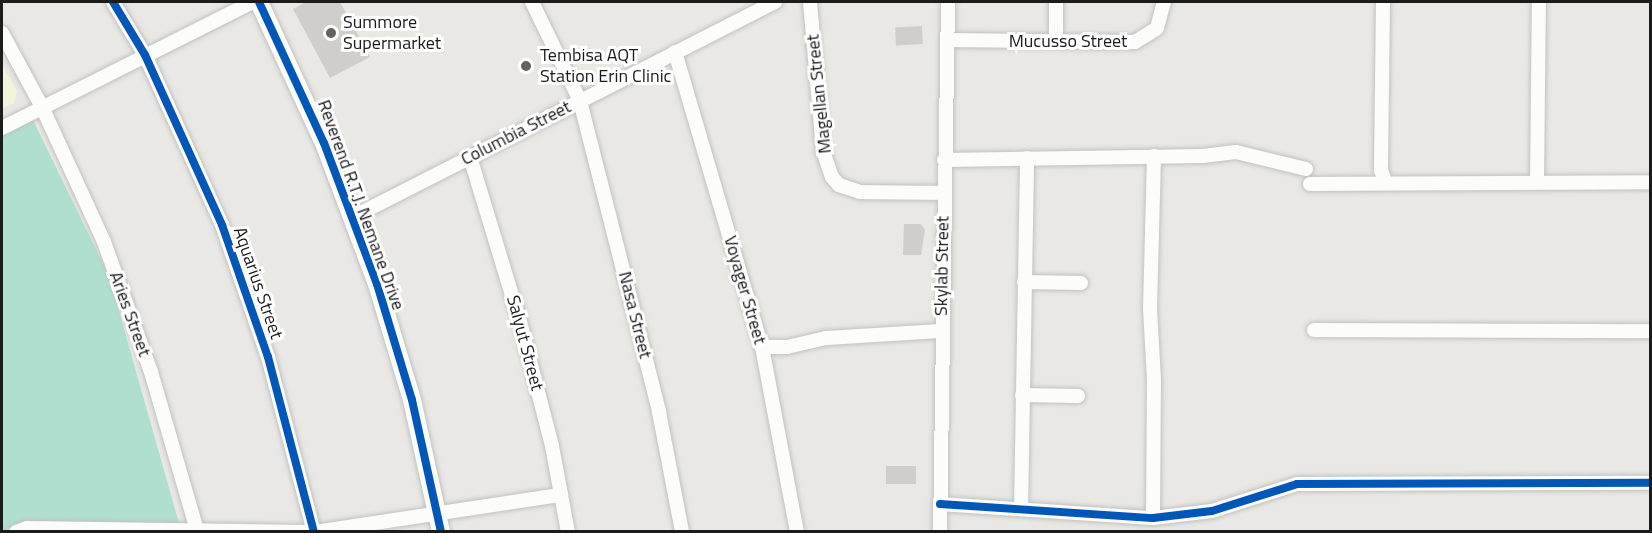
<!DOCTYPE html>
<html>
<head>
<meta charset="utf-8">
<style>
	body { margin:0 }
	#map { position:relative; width:1652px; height:533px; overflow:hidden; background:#e9e8e4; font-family:"Titillium Web",sans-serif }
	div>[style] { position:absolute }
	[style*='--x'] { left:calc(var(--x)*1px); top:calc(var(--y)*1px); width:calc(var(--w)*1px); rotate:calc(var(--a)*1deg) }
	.education>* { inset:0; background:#f2f4de }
	.pitch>* { inset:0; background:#b0dfcf }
	.building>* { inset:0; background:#d0cecb; transform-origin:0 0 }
	.roads { filter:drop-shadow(0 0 2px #c2c2c0) drop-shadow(0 0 2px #c2c2c0) }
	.minor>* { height:14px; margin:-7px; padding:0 7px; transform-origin:7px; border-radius:7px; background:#fcfcfb }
	.tertiary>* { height:18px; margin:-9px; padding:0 9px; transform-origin:9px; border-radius:9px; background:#fcfcfb }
	.cycleway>* { height:8px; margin:-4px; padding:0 4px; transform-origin:4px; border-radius:4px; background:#0057b8 }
	.dots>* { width:16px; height:16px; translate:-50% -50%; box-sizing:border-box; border:3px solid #fff; border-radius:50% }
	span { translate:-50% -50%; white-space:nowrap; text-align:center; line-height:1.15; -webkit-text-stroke:6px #fff; paint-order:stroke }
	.poi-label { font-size:18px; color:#1b1b1b }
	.left { translate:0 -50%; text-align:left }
	.street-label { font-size:18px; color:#1b1b1b }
	.frame { position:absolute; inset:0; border:3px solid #1b1b1b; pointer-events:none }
</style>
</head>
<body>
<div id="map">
	<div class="education">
		<div style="clip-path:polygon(2px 65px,17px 91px,14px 103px,2px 109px)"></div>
	</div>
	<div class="pitch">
		<div style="clip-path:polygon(32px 118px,109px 276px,181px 530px,2px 530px,2px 135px)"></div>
	</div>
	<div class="building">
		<div style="clip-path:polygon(306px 2px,340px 2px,370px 57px,330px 78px,293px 9px)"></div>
		<div style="left:922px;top:26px;width:18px;height:27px;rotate:87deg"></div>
		<div style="clip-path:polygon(904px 224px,921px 224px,925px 230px,921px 255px,903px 255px)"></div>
		<div style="left:886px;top:466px;width:30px;height:18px"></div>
	</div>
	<div class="roads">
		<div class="minor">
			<div style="--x:113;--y:2;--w:62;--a:58.9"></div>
			<div style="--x:145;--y:55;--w:187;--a:65.6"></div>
			<div style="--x:222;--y:225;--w:140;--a:70.8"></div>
			<div style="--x:268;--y:357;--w:181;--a:75.3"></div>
			<div style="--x:532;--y:2;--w:110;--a:64.1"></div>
			<div style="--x:580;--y:101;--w:321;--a:75.7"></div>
			<div style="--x:659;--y:412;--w:122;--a:79.1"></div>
			<div style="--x:810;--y:2;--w:150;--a:85"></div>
			<div style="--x:823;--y:151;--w:28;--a:71"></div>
			<div style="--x:832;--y:177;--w:11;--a:49"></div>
			<div style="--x:839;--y:185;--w:22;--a:18"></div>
			<div style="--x:860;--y:192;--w:83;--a:0.7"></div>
			<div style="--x:1383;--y:2;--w:168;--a:90.7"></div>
			<div style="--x:1381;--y:170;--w:12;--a:70"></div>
			<div style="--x:2;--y:33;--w:84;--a:61.6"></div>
			<div style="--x:42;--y:107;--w:149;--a:65.3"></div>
			<div style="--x:104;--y:242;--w:138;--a:70.1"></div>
			<div style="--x:151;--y:372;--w:165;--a:73.8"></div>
			<div style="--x:947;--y:40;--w:188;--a:0.6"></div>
			<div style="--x:1135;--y:42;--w:26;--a:-32"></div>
			<div style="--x:1157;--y:28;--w:27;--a:-75"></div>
			<div style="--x:1056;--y:41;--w:39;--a:-90"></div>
			<div style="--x:675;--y:52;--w:308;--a:73.6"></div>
			<div style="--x:762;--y:347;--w:188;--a:79.3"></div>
			<div style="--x:2;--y:128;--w:280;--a:-26.7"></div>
			<div style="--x:470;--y:157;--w:172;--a:73.1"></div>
			<div style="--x:520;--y:322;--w:128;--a:75.5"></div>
			<div style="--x:552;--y:446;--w:87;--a:79.5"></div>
			<div style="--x:944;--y:160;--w:259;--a:-0.9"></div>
			<div style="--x:1203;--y:156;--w:33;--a:-7"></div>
			<div style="--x:1236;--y:152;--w:72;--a:13.7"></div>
			<div style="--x:1537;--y:182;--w:180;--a:-89.4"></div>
			<div style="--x:1310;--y:184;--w:340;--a:-0.3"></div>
			<div style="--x:353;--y:217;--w:474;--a:-27"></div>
			<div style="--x:1024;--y:282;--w:57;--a:1"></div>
			<div style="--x:1314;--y:330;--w:336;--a:0.2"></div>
			<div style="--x:762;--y:347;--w:25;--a:0"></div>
			<div style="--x:787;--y:347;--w:40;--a:-13"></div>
			<div style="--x:826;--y:338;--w:115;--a:-3.5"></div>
			<div style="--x:1022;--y:395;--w:56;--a:1"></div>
			<div style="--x:940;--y:504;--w:213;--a:3.8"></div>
			<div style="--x:1153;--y:518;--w:59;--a:-6.8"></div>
			<div style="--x:1212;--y:511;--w:89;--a:-17.6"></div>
			<div style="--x:1297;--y:484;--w:353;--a:-0.2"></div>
			<div style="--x:1021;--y:509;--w:351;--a:-89"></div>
			<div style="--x:1153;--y:518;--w:138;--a:-89.6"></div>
			<div style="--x:1154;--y:380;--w:71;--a:-93.2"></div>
			<div style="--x:1150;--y:309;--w:153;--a:-88.5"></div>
			<div style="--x:16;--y:532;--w:12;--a:-20"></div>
			<div style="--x:27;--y:528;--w:281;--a:0.8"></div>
			<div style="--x:315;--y:532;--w:249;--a:-8.6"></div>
			<div style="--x:940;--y:532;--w:530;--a:-89.14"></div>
		</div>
		<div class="tertiary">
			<div style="--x:259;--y:2;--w:155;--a:65.3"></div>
			<div style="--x:324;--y:143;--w:151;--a:69.4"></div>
			<div style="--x:377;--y:284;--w:121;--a:73.2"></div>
			<div style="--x:412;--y:400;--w:135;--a:77.6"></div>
		</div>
	</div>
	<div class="cycleway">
		<div style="--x:113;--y:2;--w:62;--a:58.9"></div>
		<div style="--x:145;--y:55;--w:187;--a:65.6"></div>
		<div style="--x:222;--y:225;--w:140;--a:70.8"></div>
		<div style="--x:268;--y:357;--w:181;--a:75.3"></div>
		<div style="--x:259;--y:2;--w:155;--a:65.3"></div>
		<div style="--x:324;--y:143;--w:151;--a:69.4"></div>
		<div style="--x:377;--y:284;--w:121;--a:73.2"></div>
		<div style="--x:412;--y:400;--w:135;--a:77.6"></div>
		<div style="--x:940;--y:504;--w:213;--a:3.8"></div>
		<div style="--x:1153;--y:518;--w:59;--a:-6.8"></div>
		<div style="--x:1212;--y:511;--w:89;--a:-17.6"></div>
		<div style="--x:1297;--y:484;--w:353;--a:-0.2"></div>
	</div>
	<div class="dots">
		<div style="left:331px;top:33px;background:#636361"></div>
		<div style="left:526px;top:66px;background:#636361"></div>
	</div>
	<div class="poi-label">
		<span class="left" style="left:343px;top:33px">Summore<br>Supermarket</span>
		<span class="left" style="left:540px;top:66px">Tembisa AQT<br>Station Erin Clinic</span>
	</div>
	<div class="street-label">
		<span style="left:1068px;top:41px">Mucusso Street</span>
		<span style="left:819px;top:94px;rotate:-96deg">Magellan Street</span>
		<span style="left:516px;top:133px;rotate:-27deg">Columbia Street</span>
		<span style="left:361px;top:205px;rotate:70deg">Reverend R.T.J. Nemane Drive</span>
		<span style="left:942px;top:266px;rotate:-89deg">Skylab Street</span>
		<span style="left:258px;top:283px;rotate:71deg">Aquarius Street</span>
		<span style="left:745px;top:290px;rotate:74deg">Voyager Street</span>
		<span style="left:130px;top:314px;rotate:70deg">Aries Street</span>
		<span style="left:635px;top:315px;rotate:76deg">Nasa Street</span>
		<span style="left:525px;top:343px;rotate:75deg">Salyut Street</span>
	</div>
	<div class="frame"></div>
</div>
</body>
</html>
